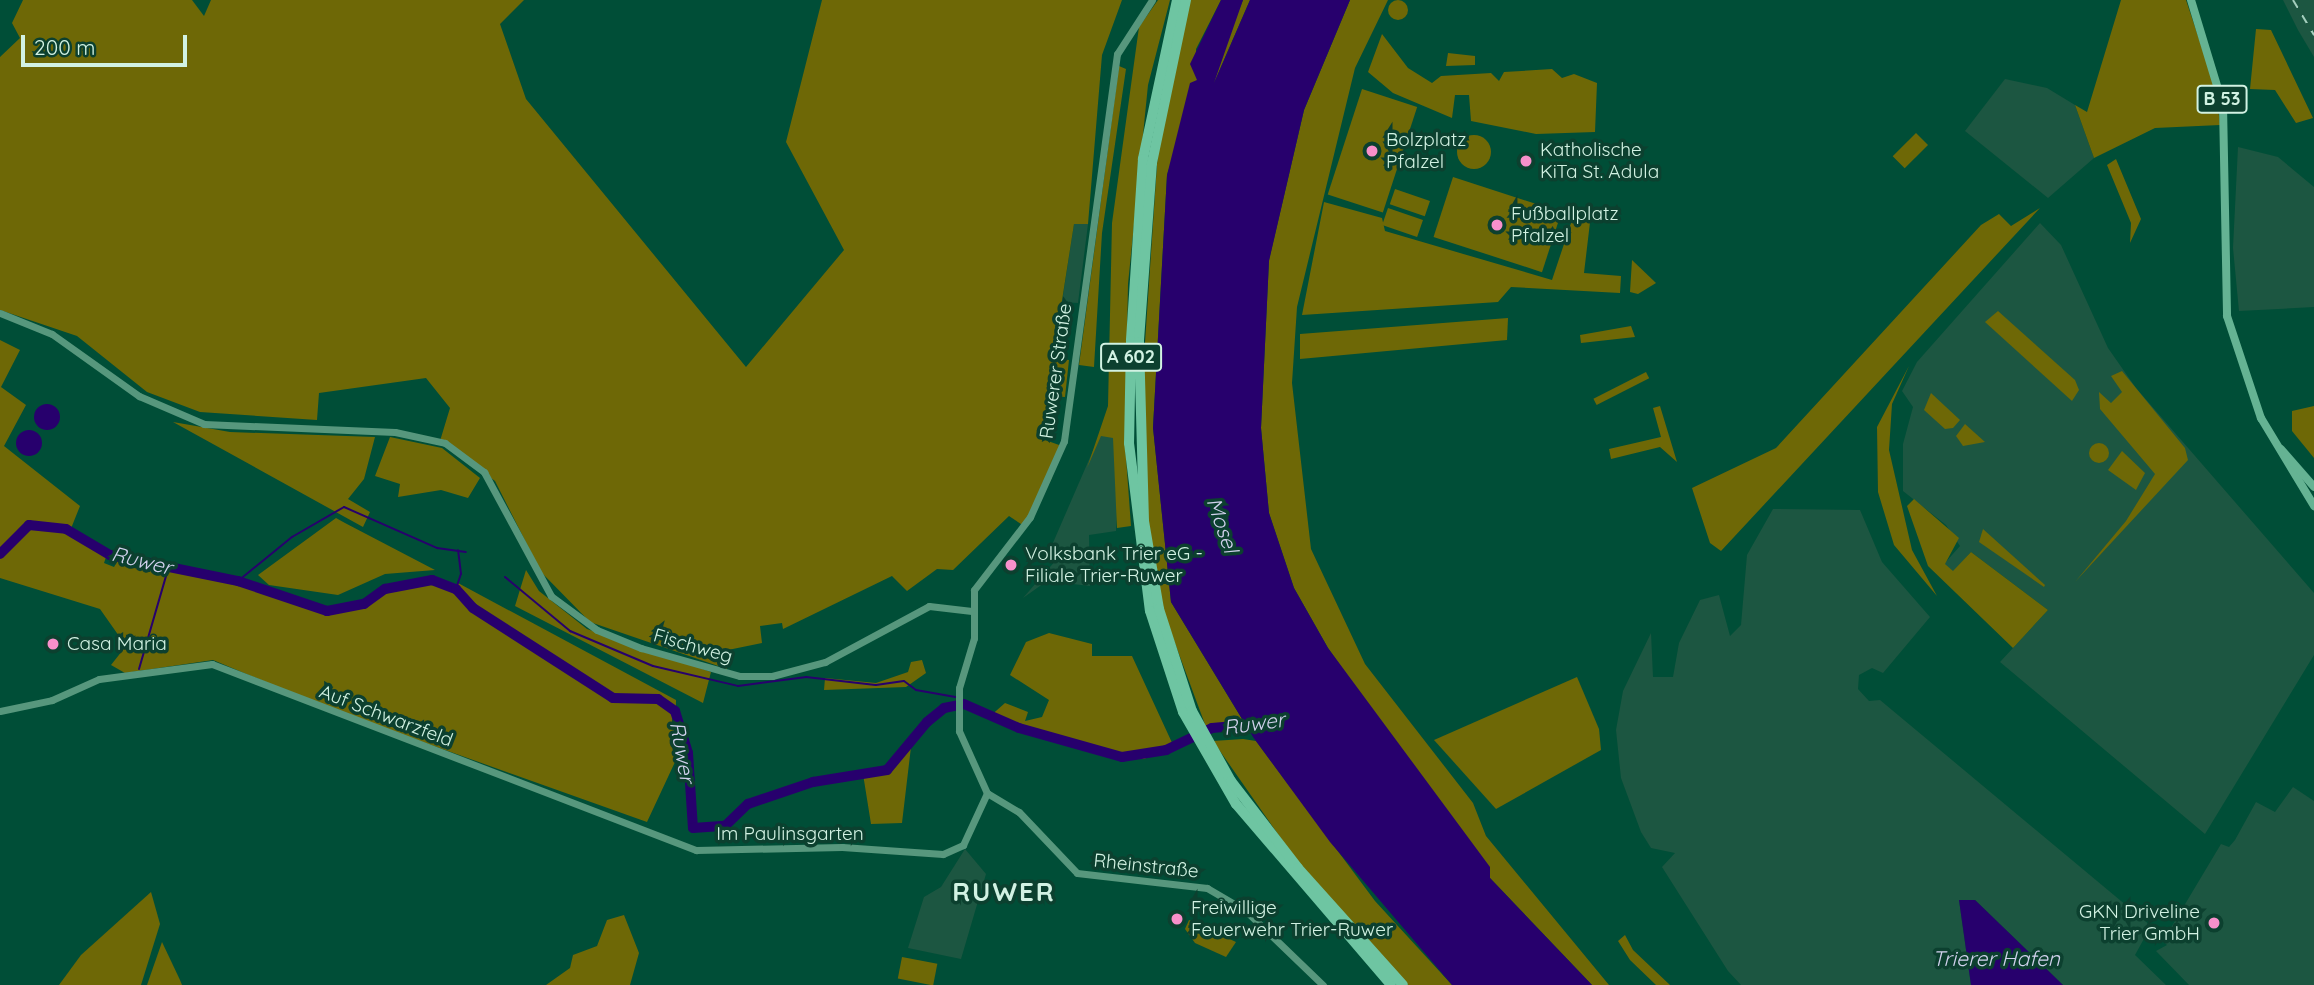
<!DOCTYPE html>
<html>
<head>
<meta charset="utf-8">
<style>
	body { margin:0 }
	#map { position:relative; width:2314px; height:985px; overflow:hidden; background:#004e37; font-family:Quicksand,sans-serif }
	div>[style] { position:absolute }
	[style*='--x'] { left:calc(var(--x)*1px); top:calc(var(--y)*1px); width:calc(var(--w)*1px); rotate:calc(var(--a)*1deg) }
	.built>* { inset:0; background:#1c5641 }
	.green>* { inset:0; background:#6e6806; transform-origin:0 0 }
	.round { border-radius:50% }
	.water>* { inset:0; background:#27006d }
	.stream>* { height:2px; margin:-1px; padding:0 1px; transform-origin:1px; border-radius:1px; background:#27006d }
	.river>* { height:10px; margin:-5px; padding:0 5px; transform-origin:5px; border-radius:5px; background:#27006d }
	.secondary>* { height:7px; margin:-3.5px; padding:0 3.5px; transform-origin:3.5px; border-radius:3.5px; background:#57977d }
	.primary>* { height:8px; margin:-4px; padding:0 4px; transform-origin:4px; border-radius:4px; background:#65b393 }
	.highway>* { height:10px; margin:-5px; padding:0 5px; transform-origin:5px; border-radius:5px; background:#6ec5a2 }
	.rail>* { height:2px; margin-top:-1px; transform-origin:0; background:repeating-linear-gradient(90deg,#a4cebd 0 9px,transparent 0 18px) }
	.dots>* { width:19px; height:19px; translate:-50% -50%; box-sizing:border-box; border:4px solid #0c402f; border-radius:50% }
	span { translate:-50% -50%; white-space:nowrap; text-align:center; line-height:1.15; -webkit-text-stroke:7px #0c402f; paint-order:stroke }
	.shield-label span { padding:2px 5px; background:#0c402f; border:2px solid; border-radius:5px; -webkit-text-stroke-width:0 }
	.shield-label { font-size:18px; color:#d2f2e3; font-weight:700 }
	.poi-label { font-size:19px; color:#d2f2e3 }
	.left { translate:0 -50%; text-align:left }
	.right { translate:-100% -50%; text-align:right }
	.street-label { font-size:19px; color:#d2f2e3 }
	.water-label { font-size:21px; color:#d1d1ed; font-style:italic }
	.district-label { font-size:26px; color:#d2f2e3; font-weight:700; letter-spacing:2px }
	.scale { position:absolute; left:21px; top:35px; width:166px; height:32px; box-sizing:border-box; border:4px solid #d2f2e3; border-top:0; padding-left:9px; font-size:21px; line-height:24px; white-space:nowrap; color:#d2f2e3; -webkit-text-stroke:5px #0c402f; paint-order:stroke }
</style>
</head>
<body>
<div id="map">
	<div class="built">
		<div style="clip-path:polygon(2283px 0,2314px 0,2314px 57px,2298px 30px)"></div>
		<div style="clip-path:polygon(2005px 79px,2047px 88px,2075px 105px,2094px 158px,2048px 198px,1965px 131px)"></div>
		<div style="clip-path:polygon(2238px 147px,2278px 157px,2314px 187px,2314px 307px,2239px 311px,2233px 248px)"></div>
		<div style="clip-path:polygon(2040px 223px,2061px 245px,2108px 348px,2136px 388px,2314px 593px,2314px 655px,2205px 834px,2000px 662px,2048px 610px,1971px 552px,1953px 572px,1944px 564px,1960px 546px,1946px 525px,1903px 491px,1903px 444px,1913px 407px,1902px 391px,1917px 362px)"></div>
		<div style="clip-path:polygon(1074px 224px,1088px 224px,1078px 303px,1062px 302px)"></div>
		<div style="clip-path:polygon(1101px 432px,1121px 437px,1116px 531px,1089px 535px,1090px 586px,1047px 581px,1023px 598px,1057px 559px,1049px 552px)"></div>
		<div style="clip-path:polygon(1773px 509px,1860px 510px,1882px 562px,1930px 617px,1883px 673px,1872px 668px,1859px 675px,1858px 689px,1869px 701px,1880px 700px,2151px 926px,2135px 955px,2166px 985px,2063px 985px,1975px 900px,1959px 900px,1971px 985px,1741px 985px,1728px 971px,1662px 867px,1675px 853px,1651px 848px,1641px 832px,1621px 778px,1616px 730px,1623px 691px,1651px 633px,1653px 677px,1673px 677px,1679px 643px,1700px 600px,1719px 595px,1730px 636px,1741px 625px,1747px 555px)"></div>
		<div style="clip-path:polygon(2293px 787px,2314px 801px,2314px 985px,2189px 985px,2156px 951px,2167px 945px,2163px 941px,2221px 844px,2229px 847px,2235px 840px,2256px 802px,2275px 812px)"></div>
		<div style="clip-path:polygon(965px 849px,986px 874px,961px 959px,908px 948px,924px 897px,941px 887px)"></div>
	</div>
	<div class="green">
		<div style="clip-path:polygon(23px 0,192px 0,204px 16px,211px 0,524px 0,500px 24px,526px 99px,746px 367px,844px 250px,786px 142px,822px 0,1122px 0,1102px 55px,1088px 224px,1074px 224px,1053px 358px,1069px 360px,1065px 397px,1050px 396px,1045px 440px,1062px 446px,1051px 480px,1024px 526px,1009px 516px,953px 570px,937px 569px,907px 591px,892px 576px,783px 629px,782px 623px,760px 626px,762px 643px,723px 651px,727px 669px,590px 622px,541px 572px,495px 481px,440px 441px,450px 408px,426px 378px,319px 393px,317px 420px,200px 412px,147px 392px,77px 336px,0 310px,0 57px,20px 38px,12px 23px)"></div>
		<div style="clip-path:polygon(1158px 0,1170px 0,1148px 85px,1128px 284px,1125px 444px,1131px 526px,1117px 528px,1113px 438px,1101px 436px,1087px 468px,1108px 406px,1112px 223px,1139px 27px)"></div>
		<div style="clip-path:polygon(1190px 0,1221px 0,1196px 49px,1197px 81px,1167px 175px,1153px 427px,1171px 602px,1242px 719px,1206px 727px,1163px 611px,1148px 526px,1143px 372px,1158px 150px)"></div>
		<div style="clip-path:polygon(1243px 0,1250px 0,1214px 83px,1211px 79px)"></div>
		<div style="clip-path:polygon(1350px 0,1388px 0,1355px 68px,1297px 307px,1292px 383px,1311px 549px,1365px 664px,1473px 803px,1486px 836px,1609px 985px,1592px 985px,1490px 878px,1328px 648px,1294px 588px,1269px 513px,1261px 428px,1269px 260px,1304px 110px)"></div>
		<div style="clip-path:polygon(2121px 0,2186px 0,2216px 90px,2220px 125px,2155px 128px,2094px 158px,2075px 105px,2087px 112px)"></div>
		<div class="round" style="left:1388px;top:0;width:20px;height:20px"></div>
		<div style="clip-path:polygon(2256px 29px,2271px 30px,2313px 118px,2296px 123px,2275px 90px,2250px 89px)"></div>
		<div style="clip-path:polygon(1382px 34px,1408px 68px,1432px 83px,1441px 76px,1491px 73px,1499px 81px,1504px 72px,1552px 69px,1562px 78px,1574px 74px,1597px 83px,1595px 132px,1536px 134px,1471px 121px,1469px 95px,1455px 95px,1452px 118px,1393px 93px,1368px 72px)"></div>
		<div style="clip-path:polygon(1448px 53px,1475px 56px,1475px 65px,1446px 66px)"></div>
		<div style="clip-path:polygon(1119px 66px,1126px 69px,1102px 233px,1094px 367px,1079px 365px)"></div>
		<div style="left:1362px;top:89px;width:58px;height:111px;rotate:18deg"></div>
		<div style="left:1916px;top:133px;width:17px;height:33px;rotate:45deg"></div>
		<div class="round" style="left:1457px;top:135px;width:34px;height:34px"></div>
		<div style="clip-path:polygon(2116px 159px,2141px 219px,2130px 243px,2131px 223px,2107px 165px)"></div>
		<div style="left:1453px;top:177px;width:114px;height:63px;rotate:18deg"></div>
		<div style="left:1395px;top:189px;width:37px;height:16px;rotate:19deg"></div>
		<div style="clip-path:polygon(1324px 202px,1382px 218px,1385px 231px,1552px 280px,1575px 211px,1591px 214px,1584px 273px,1621px 276px,1620px 293px,1511px 287px,1498px 302px,1302px 315px)"></div>
		<div style="left:1388px;top:208px;width:37px;height:18px;rotate:19deg"></div>
		<div style="clip-path:polygon(2040px 208px,1721px 551px,1710px 543px,1692px 488px,1776px 448px,1981px 225px,1999px 214px,2011px 226px)"></div>
		<div style="clip-path:polygon(1632px 260px,1656px 283px,1638px 294px,1630px 292px)"></div>
		<div style="clip-path:polygon(1998px 311px,2075px 380px,2079px 390px,2072px 401px,1985px 322px)"></div>
		<div style="clip-path:polygon(1508px 318px,1507px 340px,1300px 359px,1300px 334px)"></div>
		<div style="clip-path:polygon(1631px 326px,1635px 337px,1581px 343px,1580px 335px)"></div>
		<div style="clip-path:polygon(0 340px,20px 350px,1px 387px,26px 405px,4px 446px,80px 506px,70px 531px,107px 554px,104px 563px,114px 567px,120px 557px,238px 581px,327px 611px,364px 604px,385px 589px,432px 580px,455px 589px,458px 583px,676px 700px,675px 762px,647px 822px,333px 710px,213px 660px,125px 673px,111px 665px,126px 646px,100px 609px,0 578px)"></div>
		<div style="clip-path:polygon(1909px 366px,1892px 404px,1889px 450px,1912px 550px,1937px 596px,1894px 545px,1878px 492px,1877px 427px)"></div>
		<div style="clip-path:polygon(2122px 371px,2185px 448px,2188px 460px,2075px 582px,2126px 521px,2155px 474px,2100px 409px,2099px 392px,2111px 403px,2122px 392px,2111px 376px)"></div>
		<div style="left:1646px;top:372px;width:7px;height:59px;rotate:63deg"></div>
		<div style="clip-path:polygon(1931px 393px,1960px 420px,1953px 428px,1945px 429px,1924px 410px)"></div>
		<div style="clip-path:polygon(1660px 406px,1677px 462px,1660px 447px,1611px 459px,1609px 449px,1661px 437px,1653px 408px)"></div>
		<div style="clip-path:polygon(2314px 406px,2314px 458px,2292px 431px,2292px 411px)"></div>
		<div style="clip-path:polygon(173px 422px,230px 432px,375px 437px,364px 479px,348px 499px,370px 512px,363px 527px)"></div>
		<div style="clip-path:polygon(1965px 424px,1985px 442px,1963px 446px,1956px 436px)"></div>
		<div style="clip-path:polygon(390px 437px,442px 448px,480px 478px,468px 498px,441px 490px,398px 497px,400px 484px,375px 476px)"></div>
		<div class="round" style="left:2089px;top:443px;width:20px;height:20px"></div>
		<div style="clip-path:polygon(2122px 451px,2145px 473px,2136px 490px,2108px 470px)"></div>
		<div style="clip-path:polygon(1914px 499px,1959px 538px,1945px 564px,1953px 571px,1971px 552px,2048px 610px,2013px 648px,1928px 566px,1907px 506px)"></div>
		<div style="clip-path:polygon(336px 518px,345px 523px,435px 570px,385px 574px,338px 595px,269px 585px,258px 575px)"></div>
		<div style="clip-path:polygon(1983px 529px,2045px 585px,2044px 587px,1979px 542px)"></div>
		<div style="clip-path:polygon(526px 570px,539px 591px,587px 629px,711px 672px,703px 703px,515px 606px)"></div>
		<div style="clip-path:polygon(1049px 633px,1092px 644px,1092px 656px,1132px 656px,1174px 747px,1144px 759px,1106px 757px,988px 718px,1005px 703px,1028px 712px,1025px 721px,1042px 717px,1049px 700px,1010px 675px,1026px 642px)"></div>
		<div style="clip-path:polygon(922px 660px,926px 673px,906px 687px,824px 690px,825px 678px,876px 683px,908px 672px,911px 662px)"></div>
		<div style="clip-path:polygon(1577px 677px,1599px 729px,1601px 750px,1496px 809px,1434px 740px)"></div>
		<div style="clip-path:polygon(1243px 739px,1256px 741px,1375px 901px,1452px 985px,1408px 985px,1294px 857px,1213px 741px)"></div>
		<div style="clip-path:polygon(911px 747px,902px 823px,871px 824px,863px 774px,887px 770px)"></div>
		<div style="clip-path:polygon(151px 892px,160px 924px,141px 985px,59px 985px,81px 955px)"></div>
		<div style="clip-path:polygon(624px 915px,639px 953px,630px 985px,546px 985px,570px 968px,573px 955px,597px 946px,607px 920px)"></div>
		<div style="clip-path:polygon(1189px 920px,1236px 942px,1226px 957px,1195px 943px,1185px 929px)"></div>
		<div style="clip-path:polygon(1625px 935px,1633px 950px,1670px 985px,1656px 985px,1630px 960px,1618px 941px)"></div>
		<div style="clip-path:polygon(162px 942px,180px 980px,182px 985px,147px 985px)"></div>
		<div style="left:902px;top:957px;width:36px;height:22px;rotate:11deg"></div>
	</div>
	<div class="water">
		<div style="clip-path:polygon(1221px 0,1243px 0,1214px 83px,1250px 0,1350px 0,1304px 110px,1269px 261px,1261px 428px,1269px 513px,1294px 588px,1328px 648px,1490px 867px,1490px 878px,1592px 985px,1452px 985px,1330px 842px,1253px 737px,1171px 602px,1153px 428px,1167px 175px,1190px 83px,1197px 80px,1190px 64px)"></div>
		<div class="round" style="left:34px;top:404px;width:26px;height:26px"></div>
		<div class="round" style="left:16px;top:430px;width:26px;height:26px"></div>
		<div style="clip-path:polygon(1959px 900px,1975px 900px,2063px 985px,1971px 985px)"></div>
	</div>
	<div class="stream">
		<div style="--x:505;--y:577;--w:85;--a:39.7"></div>
		<div style="--x:570;--y:631;--w:90;--a:22.9"></div>
		<div style="--x:653;--y:666;--w:87;--a:13.2"></div>
		<div style="--x:738;--y:686;--w:69;--a:-7.5"></div>
		<div style="--x:806;--y:677;--w:70;--a:6.5"></div>
		<div style="--x:876;--y:685;--w:28;--a:-8"></div>
		<div style="--x:904;--y:681;--w:15;--a:37"></div>
		<div style="--x:916;--y:690;--w:40;--a:10"></div>
		<div style="--x:238;--y:581;--w:70;--a:-39.2"></div>
		<div style="--x:292;--y:537;--w:60;--a:-30"></div>
		<div style="--x:344;--y:507;--w:102;--a:23.8"></div>
		<div style="--x:437;--y:548;--w:29;--a:8"></div>
		<div style="--x:456;--y:589;--w:16;--a:-72"></div>
		<div style="--x:461;--y:574;--w:24;--a:-97"></div>
		<div style="--x:139;--y:669;--w:104;--a:-73.8"></div>
	</div>
	<div class="river">
		<div style="--x:0;--y:554;--w:41;--a:-45"></div>
		<div style="--x:29;--y:525;--w:37;--a:6"></div>
		<div style="--x:66;--y:529;--w:51;--a:30.6"></div>
		<div style="--x:110;--y:555;--w:131;--a:11.5"></div>
		<div style="--x:238;--y:581;--w:94;--a:18.6"></div>
		<div style="--x:327;--y:611;--w:38;--a:-11"></div>
		<div style="--x:364;--y:604;--w:26;--a:-36"></div>
		<div style="--x:385;--y:589;--w:48;--a:-10.8"></div>
		<div style="--x:432;--y:580;--w:26;--a:21"></div>
		<div style="--x:456;--y:589;--w:25;--a:48"></div>
		<div style="--x:473;--y:608;--w:166;--a:32.7"></div>
		<div style="--x:613;--y:698;--w:45;--a:1.3"></div>
		<div style="--x:658;--y:699;--w:21;--a:35"></div>
		<div style="--x:675;--y:711;--w:44;--a:72.8"></div>
		<div style="--x:688;--y:753;--w:75;--a:86.2"></div>
		<div style="--x:693;--y:828;--w:32;--a:-4"></div>
		<div style="--x:725;--y:826;--w:32;--a:-44"></div>
		<div style="--x:748;--y:804;--w:69;--a:-18.7"></div>
		<div style="--x:813;--y:782;--w:75;--a:-9.2"></div>
		<div style="--x:887;--y:770;--w:62;--a:-50.2"></div>
		<div style="--x:927;--y:722;--w:22;--a:-39"></div>
		<div style="--x:944;--y:708;--w:20;--a:-11"></div>
		<div style="--x:964;--y:704;--w:60;--a:23.6"></div>
		<div style="--x:1019;--y:728;--w:107;--a:15.7"></div>
		<div style="--x:1122;--y:757;--w:45;--a:-9"></div>
		<div style="--x:1166;--y:750;--w:51;--a:-25.6"></div>
		<div style="--x:1212;--y:728;--w:45;--a:-5.1"></div>
	</div>
	<div class="secondary">
		<div style="--x:1152;--y:0;--w:64;--a:122.9"></div>
		<div style="--x:1117;--y:54;--w:391;--a:97.8"></div>
		<div style="--x:1064;--y:441;--w:83;--a:114.1"></div>
		<div style="--x:1030;--y:517;--w:92;--a:127.5"></div>
		<div style="--x:974;--y:590;--w:48;--a:90"></div>
		<div style="--x:974;--y:638;--w:52;--a:106.7"></div>
		<div style="--x:959;--y:688;--w:43;--a:90"></div>
		<div style="--x:959;--y:731;--w:68;--a:65.7"></div>
		<div style="--x:987;--y:793;--w:37;--a:31"></div>
		<div style="--x:1019;--y:812;--w:84;--a:46.4"></div>
		<div style="--x:1077;--y:873;--w:131;--a:6.6"></div>
		<div style="--x:1207;--y:888;--w:45;--a:30.5"></div>
		<div style="--x:1246;--y:911;--w:107;--a:43.9"></div>
		<div style="--x:0;--y:313;--w:56;--a:22"></div>
		<div style="--x:52;--y:334;--w:107;--a:35.5"></div>
		<div style="--x:139;--y:396;--w:71;--a:23.3"></div>
		<div style="--x:204;--y:424;--w:191;--a:2.4"></div>
		<div style="--x:395;--y:432;--w:51;--a:12.4"></div>
		<div style="--x:445;--y:443;--w:49;--a:36.6"></div>
		<div style="--x:484;--y:472;--w:141;--a:61.6"></div>
		<div style="--x:551;--y:596;--w:57;--a:36.5"></div>
		<div style="--x:597;--y:630;--w:48;--a:22.2"></div>
		<div style="--x:641;--y:648;--w:103;--a:15.8"></div>
		<div style="--x:740;--y:676;--w:32;--a:0"></div>
		<div style="--x:772;--y:676;--w:55;--a:-14.8"></div>
		<div style="--x:825;--y:662;--w:118;--a:-28.3"></div>
		<div style="--x:929;--y:606;--w:43;--a:6.6"></div>
		<div style="--x:0;--y:711;--w:53;--a:-11.9"></div>
		<div style="--x:52;--y:700;--w:51;--a:-24.1"></div>
		<div style="--x:99;--y:679;--w:114;--a:-7.6"></div>
		<div style="--x:212;--y:664;--w:519;--a:21.02"></div>
		<div style="--x:696;--y:850;--w:146;--a:-1.2"></div>
		<div style="--x:842;--y:847;--w:101;--a:4"></div>
		<div style="--x:943;--y:854;--w:22;--a:-24"></div>
		<div style="--x:963;--y:845;--w:57;--a:-65.2"></div>
	</div>
	<div class="primary">
		<div style="--x:2191;--y:0;--w:110;--a:73.1"></div>
		<div style="--x:2223;--y:105;--w:211;--a:88.9"></div>
		<div style="--x:2227;--y:316;--w:108;--a:71.6"></div>
		<div style="--x:2261;--y:418;--w:103;--a:58.9"></div>
		<div style="--x:2281;--y:449;--w:50;--a:49"></div>
	</div>
	<div class="highway">
		<div style="--x:1177;--y:0;--w:163;--a:102.1"></div>
		<div style="--x:1143;--y:159;--w:182;--a:93.8"></div>
		<div style="--x:1131;--y:341;--w:102;--a:91.1"></div>
		<div style="--x:1129;--y:443;--w:169;--a:82.9"></div>
		<div style="--x:1150;--y:611;--w:106;--a:71.9"></div>
		<div style="--x:1183;--y:712;--w:106;--a:60.1"></div>
		<div style="--x:1236;--y:804;--w:238;--a:49.4"></div>
		<div style="--x:1186;--y:0;--w:167;--a:101.8"></div>
		<div style="--x:1152;--y:163;--w:179;--a:94.2"></div>
		<div style="--x:1139;--y:342;--w:179;--a:88.4"></div>
		<div style="--x:1144;--y:521;--w:89;--a:80.3"></div>
		<div style="--x:1159;--y:609;--w:107;--a:72.1"></div>
		<div style="--x:1192;--y:711;--w:80;--a:60.9"></div>
		<div style="--x:1231;--y:781;--w:110;--a:52.4"></div>
		<div style="--x:1298;--y:868;--w:157;--a:48.1"></div>
	</div>
	<div class="rail">
		<div style="--x:2293;--y:0;--w:41;--a:59"></div>
	</div>
	<div class="dots">
		<div style="left:1372px;top:151px;background:#f890cb"></div>
		<div style="left:1526px;top:161px;background:#f890cb"></div>
		<div style="left:1497px;top:225px;background:#f890cb"></div>
		<div style="left:1011px;top:565px;background:#f890cb"></div>
		<div style="left:53px;top:644px;background:#f890cb"></div>
		<div style="left:1177px;top:919px;background:#f890cb"></div>
		<div style="left:2214px;top:923px;background:#f890cb"></div>
	</div>
	<div class="shield-label">
		<span style="left:2222px;top:99px">B 53</span>
		<span style="left:1131px;top:357px">A 602</span>
	</div>
	<div class="poi-label">
		<span class="left" style="left:1386px;top:151px">Bolzplatz<br>Pfalzel</span>
		<span class="left" style="left:1540px;top:161px">Katholische<br>KiTa St. Adula</span>
		<span class="left" style="left:1511px;top:225px">Fußballplatz<br>Pfalzel</span>
		<span class="left" style="left:1025px;top:565px">Volksbank Trier eG -<br>Filiale Trier-Ruwer</span>
		<span class="left" style="left:67px;top:644px">Casa Maria</span>
		<span class="left" style="left:1191px;top:919px">Freiwillige<br>Feuerwehr Trier-Ruwer</span>
		<span class="right" style="left:2200px;top:923px">GKN Driveline<br>Trier GmbH</span>
	</div>
	<div class="street-label">
		<span style="left:1056px;top:371px;rotate:-82deg">Ruwerer Straße</span>
		<span style="left:693px;top:646px;rotate:16deg">Fischweg</span>
		<span style="left:386px;top:716px;rotate:21deg">Auf Schwarzfeld</span>
		<span style="left:790px;top:834px">Im Paulinsgarten</span>
		<span style="left:1146px;top:866px;rotate:6deg">Rheinstraße</span>
	</div>
	<div class="water-label">
		<span style="left:1223px;top:525px;rotate:71deg">Mosel</span>
		<span style="left:142px;top:560px;rotate:14deg">Ruwer</span>
		<span style="left:1254px;top:723px;rotate:-8deg">Ruwer</span>
		<span style="left:683px;top:752px;rotate:80deg">Ruwer</span>
		<span style="left:1996px;top:958px">Trierer Hafen</span>
	</div>
	<div class="district-label">
		<span style="left:1004px;top:892px">RUWER</span>
	</div>
	<div class="scale">200 m</div>
</div>
</body>
</html>
